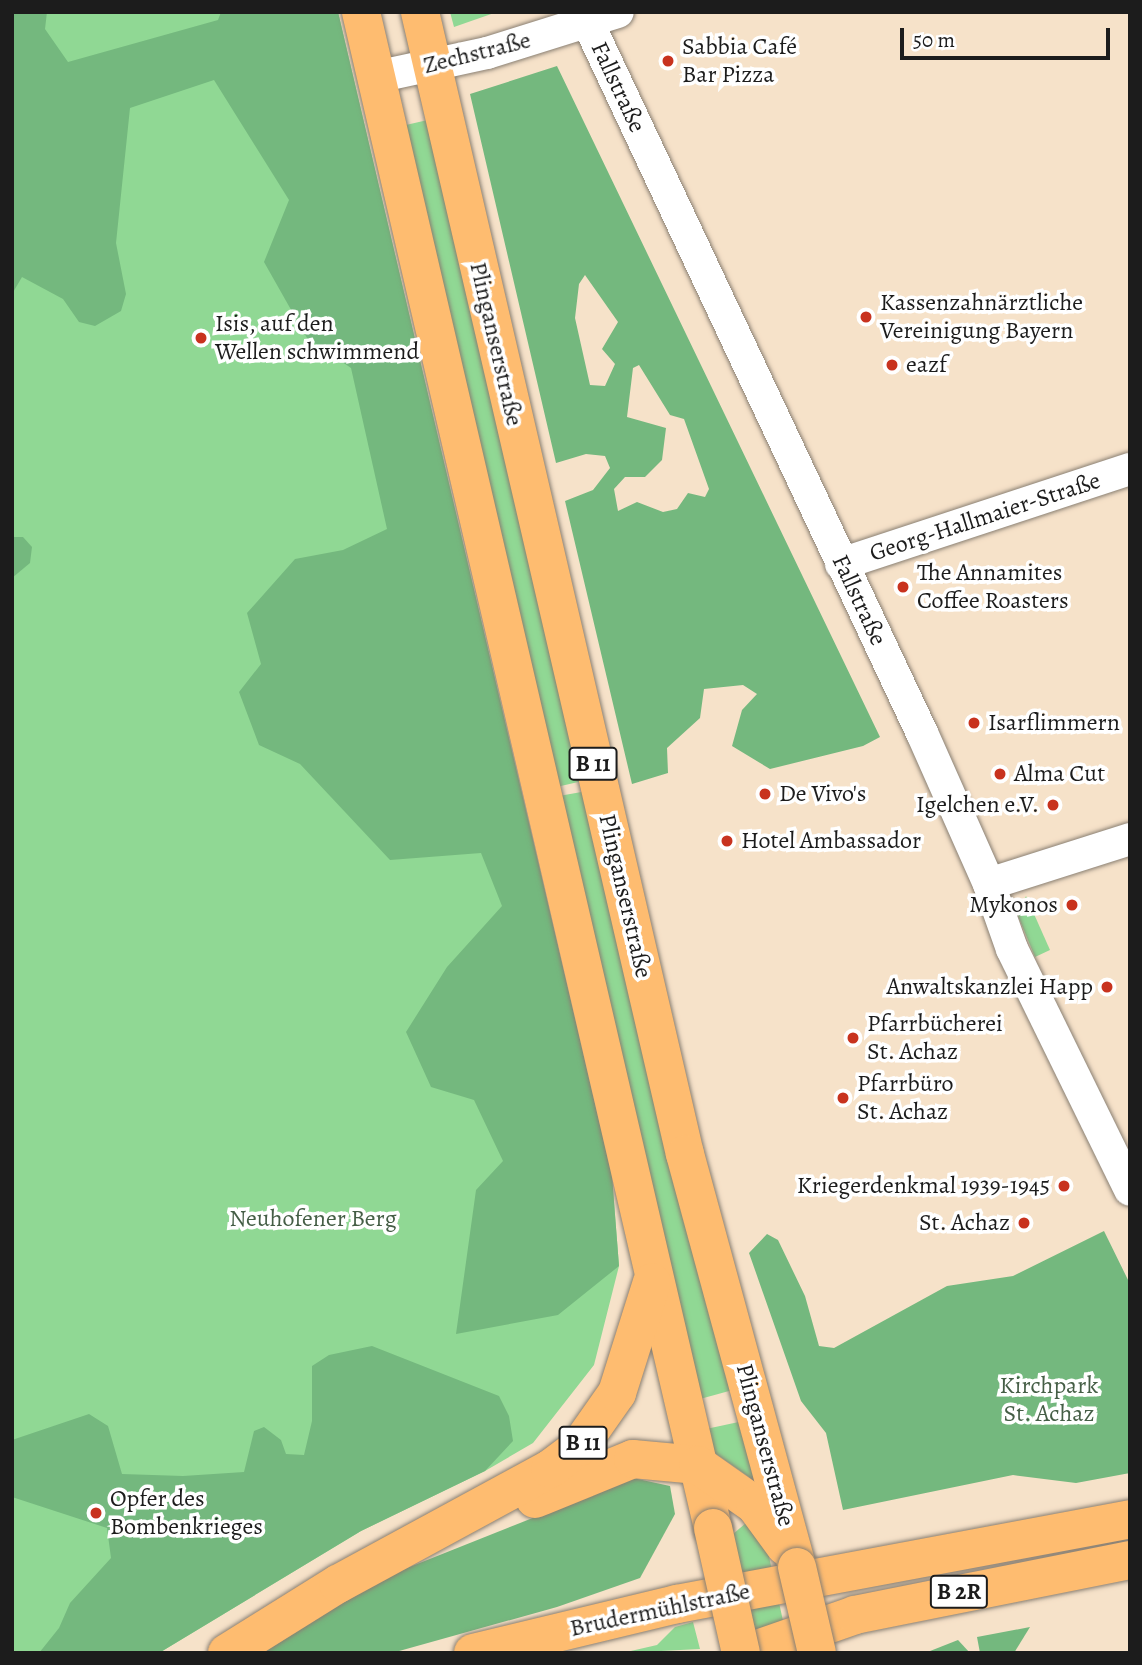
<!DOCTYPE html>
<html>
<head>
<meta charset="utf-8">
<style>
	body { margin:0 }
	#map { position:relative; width:1142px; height:1665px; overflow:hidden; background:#f6e2c9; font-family:Alegreya,serif }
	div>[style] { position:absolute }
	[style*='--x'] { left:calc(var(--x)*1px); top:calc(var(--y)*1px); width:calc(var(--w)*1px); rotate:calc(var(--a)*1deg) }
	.green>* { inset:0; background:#90d894; transform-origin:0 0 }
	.forest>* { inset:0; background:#74b87e }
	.roads { filter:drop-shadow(0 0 2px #897f72) drop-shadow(0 0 2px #897f72) }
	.minor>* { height:32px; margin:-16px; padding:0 16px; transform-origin:16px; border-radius:16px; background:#fff }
	.primary>* { height:38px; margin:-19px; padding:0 19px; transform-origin:19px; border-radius:19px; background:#febc70 }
	.trunk>* { height:38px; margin:-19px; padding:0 19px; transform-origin:19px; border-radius:19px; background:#febc70 }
	.bridges { filter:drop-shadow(0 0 2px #897f72) drop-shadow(0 0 2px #897f72) }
	.primary-bridge>* { height:38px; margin:-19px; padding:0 19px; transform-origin:19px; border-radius:19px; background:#febc70 }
	.dots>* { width:19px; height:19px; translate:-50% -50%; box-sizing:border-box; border:4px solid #fff; border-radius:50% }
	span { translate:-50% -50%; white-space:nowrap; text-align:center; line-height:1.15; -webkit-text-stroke:7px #fff; paint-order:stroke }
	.shield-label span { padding:2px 5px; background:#fff; border:2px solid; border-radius:5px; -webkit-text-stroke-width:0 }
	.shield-label { font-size:23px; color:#1c1c1c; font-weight:700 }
	.poi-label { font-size:24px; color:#1c1c1c }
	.left { translate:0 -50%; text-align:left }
	.right { translate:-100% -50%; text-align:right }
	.street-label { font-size:24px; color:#1c1c1c }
	.park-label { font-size:24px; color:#455e46 }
	.frame { position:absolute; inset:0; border:14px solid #1c1c1c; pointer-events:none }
	.scale { position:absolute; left:900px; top:28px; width:210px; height:32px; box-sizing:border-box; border:4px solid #1c1c1c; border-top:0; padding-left:9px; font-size:21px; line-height:24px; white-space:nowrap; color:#1c1c1c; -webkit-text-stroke:5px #fff; paint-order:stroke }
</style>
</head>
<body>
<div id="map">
	<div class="green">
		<div style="clip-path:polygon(12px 12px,338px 12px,612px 1176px,619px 1266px,594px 1365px,533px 1443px,485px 1471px,361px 1531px,159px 1653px,12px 1653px)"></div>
		<div style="clip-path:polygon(450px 12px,497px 12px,454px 27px)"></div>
		<div style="left:432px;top:119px;width:679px;height:29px;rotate:77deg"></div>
		<div style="clip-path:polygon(587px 791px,740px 1388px,700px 1399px,559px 796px)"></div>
		<div style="clip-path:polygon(1026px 896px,1050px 950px,1035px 957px,1018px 916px)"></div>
		<div style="clip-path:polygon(748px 1420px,766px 1489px,712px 1451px,706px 1429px)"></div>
		<div style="clip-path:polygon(746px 1523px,763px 1529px,790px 1653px,760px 1653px,733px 1534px)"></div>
		<div style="clip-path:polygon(693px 1622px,700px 1649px,622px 1653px,657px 1645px,675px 1627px)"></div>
	</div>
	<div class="forest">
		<div style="clip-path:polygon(12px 12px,47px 12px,45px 29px,68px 62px,218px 20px,221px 12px,338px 12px,612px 1176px,619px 1266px,558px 1315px,456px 1334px,476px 1190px,503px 1161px,474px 1100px,431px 1087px,406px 1032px,447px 967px,502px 906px,481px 853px,390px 860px,300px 764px,259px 745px,239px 692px,261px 664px,247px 613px,295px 559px,343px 550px,387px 529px,351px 368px,307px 338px,264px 262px,289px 200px,214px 80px,130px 108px,116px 243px,126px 294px,121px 311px,95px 326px,79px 322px,63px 299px,22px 277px,12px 294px)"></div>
		<div style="clip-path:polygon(evenodd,557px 66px,880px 737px,863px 746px,770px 769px,732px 746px,742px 710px,757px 694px,743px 685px,704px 689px,700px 718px,667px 748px,668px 773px,632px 784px,565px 501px,593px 490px,610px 468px,605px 456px,586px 454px,556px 463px,470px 94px,557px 66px,585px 275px,618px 322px,602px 349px,615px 364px,605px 386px,590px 385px,575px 318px,579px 284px,585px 275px,557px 66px,639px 365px,670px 415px,684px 419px,709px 489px,705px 497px,688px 493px,677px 509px,663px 512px,637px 502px,618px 511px,614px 489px,625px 477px,645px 477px,662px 460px,666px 428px,627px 417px,633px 368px,639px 365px)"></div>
		<div style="clip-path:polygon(12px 537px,23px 537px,32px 547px,30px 563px,12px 578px)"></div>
		<div style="clip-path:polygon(1104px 1231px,1130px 1284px,1130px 1473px,1076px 1483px,1013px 1475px,843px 1510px,826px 1433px,801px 1401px,749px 1253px,767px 1234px,778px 1240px,805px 1296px,819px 1346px,834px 1348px,947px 1286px,1013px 1276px)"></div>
		<div style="clip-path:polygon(372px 1346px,499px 1396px,509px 1416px,513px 1441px,485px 1471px,361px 1531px,159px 1653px,39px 1653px,59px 1628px,70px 1603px,111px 1558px,107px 1528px,12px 1497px,12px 1440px,89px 1414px,108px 1426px,122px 1474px,183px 1476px,244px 1472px,254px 1431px,264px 1427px,281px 1440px,286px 1454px,304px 1455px,312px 1421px,312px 1366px,329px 1355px)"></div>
		<div style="clip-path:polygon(633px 1478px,670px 1486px,675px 1514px,640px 1578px,557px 1607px,392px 1653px,258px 1653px,387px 1576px)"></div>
		<div style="clip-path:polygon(1030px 1627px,1014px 1653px,980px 1653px,977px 1637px)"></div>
		<div style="clip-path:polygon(958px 1640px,970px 1653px,925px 1653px)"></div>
	</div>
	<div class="roads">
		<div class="minor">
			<div style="--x:583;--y:12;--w:797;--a:64.82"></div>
			<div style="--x:922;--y:733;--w:165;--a:66.1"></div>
			<div style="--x:989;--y:884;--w:69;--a:70.5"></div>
			<div style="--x:1012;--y:949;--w:268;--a:63.9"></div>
			<div style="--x:376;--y:77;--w:114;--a:-12.2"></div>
			<div style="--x:487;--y:53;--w:137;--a:-17.4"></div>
			<div style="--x:841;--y:564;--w:304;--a:-18.2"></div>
			<div style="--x:989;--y:884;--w:148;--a:-17.7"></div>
		</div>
		<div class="primary">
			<div style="--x:361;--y:12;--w:1556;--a:76.93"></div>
			<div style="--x:420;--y:12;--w:1172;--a:76.94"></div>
			<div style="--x:685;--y:1154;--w:428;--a:74.8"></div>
			<div style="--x:535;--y:1499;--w:106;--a:-22.2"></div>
			<div style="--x:633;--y:1459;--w:65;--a:5.3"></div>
			<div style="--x:698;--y:1465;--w:70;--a:35.1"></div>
			<div style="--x:755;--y:1505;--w:51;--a:53.8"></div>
			<div style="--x:227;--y:1653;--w:131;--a:-31.9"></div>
			<div style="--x:338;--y:1584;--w:241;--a:-28.5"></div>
			<div style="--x:550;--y:1469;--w:36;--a:-37"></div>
			<div style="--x:579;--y:1447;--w:66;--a:-54.9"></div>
			<div style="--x:617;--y:1393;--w:116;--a:-72.5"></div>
		</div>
		<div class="trunk">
			<div style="--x:473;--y:1653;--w:210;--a:-13.5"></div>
			<div style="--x:677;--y:1604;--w:461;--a:-10.6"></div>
			<div style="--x:746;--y:1653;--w:115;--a:-19.2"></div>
			<div style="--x:855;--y:1615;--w:280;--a:-11.3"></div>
		</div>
	</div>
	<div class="bridges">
		<div class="primary-bridge">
			<div style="--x:713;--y:1528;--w:128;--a:77.4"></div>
			<div style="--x:797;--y:1567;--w:88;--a:76.9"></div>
		</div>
	</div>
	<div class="dots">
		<div style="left:668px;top:61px;background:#c8321e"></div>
		<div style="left:866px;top:317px;background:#c8321e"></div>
		<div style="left:201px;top:338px;background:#c8321e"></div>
		<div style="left:892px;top:365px;background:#c8321e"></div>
		<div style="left:903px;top:587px;background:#c8321e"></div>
		<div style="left:974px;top:723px;background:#c8321e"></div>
		<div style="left:1000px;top:774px;background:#c8321e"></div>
		<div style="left:765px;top:794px;background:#c8321e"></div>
		<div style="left:1053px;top:805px;background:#c8321e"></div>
		<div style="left:727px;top:841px;background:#c8321e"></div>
		<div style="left:1072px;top:905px;background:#c8321e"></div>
		<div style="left:1107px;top:987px;background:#c8321e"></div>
		<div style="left:853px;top:1038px;background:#c8321e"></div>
		<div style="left:843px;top:1098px;background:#c8321e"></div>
		<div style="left:1064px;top:1186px;background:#c8321e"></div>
		<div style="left:1024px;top:1223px;background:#c8321e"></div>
		<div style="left:96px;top:1513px;background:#c8321e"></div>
	</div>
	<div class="shield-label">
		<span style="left:593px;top:764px">B 11</span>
		<span style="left:583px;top:1443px">B 11</span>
		<span style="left:959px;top:1592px">B 2R</span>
	</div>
	<div class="poi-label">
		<span class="left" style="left:682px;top:61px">Sabbia Café<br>Bar Pizza</span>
		<span class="left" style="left:880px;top:317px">Kassenzahnärztliche<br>Vereinigung Bayern</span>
		<span class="left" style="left:215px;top:338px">Isis, auf den<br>Wellen schwimmend</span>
		<span class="left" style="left:906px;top:365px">eazf</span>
		<span class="left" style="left:917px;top:587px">The Annamites<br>Coffee Roasters</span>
		<span class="left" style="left:988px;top:723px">Isarflimmern</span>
		<span class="left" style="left:1014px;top:774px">Alma Cut</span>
		<span class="left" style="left:779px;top:794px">De Vivo's</span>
		<span class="right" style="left:1039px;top:805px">Igelchen e.V.</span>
		<span class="left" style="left:741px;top:841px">Hotel Ambassador</span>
		<span class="right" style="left:1058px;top:905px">Mykonos</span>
		<span class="right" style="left:1093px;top:987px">Anwaltskanzlei Happ</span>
		<span class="left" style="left:867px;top:1038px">Pfarrbücherei<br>St. Achaz</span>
		<span class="left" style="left:857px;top:1098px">Pfarrbüro<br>St. Achaz</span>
		<span class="right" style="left:1050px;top:1186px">Kriegerdenkmal 1939-1945</span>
		<span class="right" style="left:1010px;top:1223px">St. Achaz</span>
		<span class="left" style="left:110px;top:1513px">Opfer des<br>Bombenkrieges</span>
	</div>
	<div class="street-label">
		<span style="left:477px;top:53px;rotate:-14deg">Zechstraße</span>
		<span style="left:618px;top:87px;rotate:65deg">Fallstraße</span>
		<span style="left:496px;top:344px;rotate:77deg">Plinganserstraße</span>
		<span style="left:985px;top:517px;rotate:-18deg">Georg-Hallmaier-Straße</span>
		<span style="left:859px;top:600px;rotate:65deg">Fallstraße</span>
		<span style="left:625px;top:896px;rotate:77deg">Plinganserstraße</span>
		<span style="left:765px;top:1445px;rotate:75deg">Plinganserstraße</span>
		<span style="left:660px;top:1610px;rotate:-12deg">Brudermühlstraße</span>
	</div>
	<div class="park-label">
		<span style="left:313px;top:1219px">Neuhofener Berg</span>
		<span style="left:1049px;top:1400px">Kirchpark<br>St. Achaz</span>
	</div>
	<div class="frame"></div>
	<div class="scale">50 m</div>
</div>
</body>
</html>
